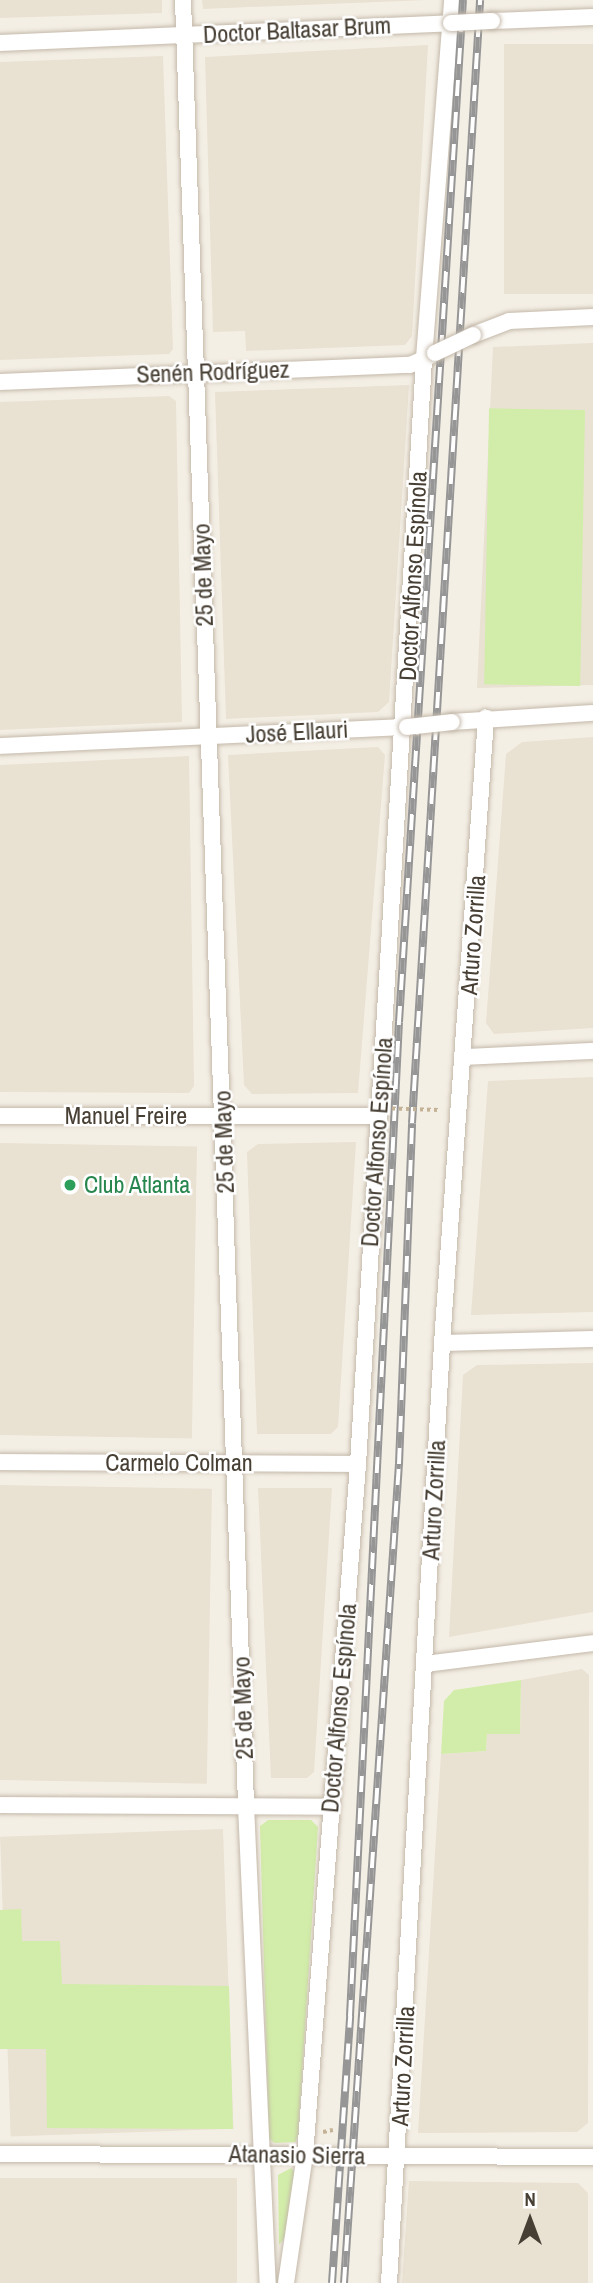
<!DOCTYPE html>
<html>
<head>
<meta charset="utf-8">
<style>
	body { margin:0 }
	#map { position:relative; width:593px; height:2283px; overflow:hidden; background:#f4efe5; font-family:"Archivo Narrow",sans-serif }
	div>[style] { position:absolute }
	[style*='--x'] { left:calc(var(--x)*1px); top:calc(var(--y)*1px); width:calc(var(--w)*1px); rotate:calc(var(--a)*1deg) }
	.residential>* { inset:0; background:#e9e1d2; transform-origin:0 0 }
	.green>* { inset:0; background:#d2eda9; transform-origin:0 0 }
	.path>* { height:3.5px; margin-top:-1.75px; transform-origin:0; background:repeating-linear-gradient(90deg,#c4b296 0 3.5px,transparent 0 7px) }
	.roads { filter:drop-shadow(0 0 2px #c4b9aa) drop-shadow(0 0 2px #c4b9aa) }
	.minor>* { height:16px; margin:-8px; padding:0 8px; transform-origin:8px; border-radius:8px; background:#fff }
	.rail>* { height:8px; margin-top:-4px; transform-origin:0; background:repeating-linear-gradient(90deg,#fff 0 16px,#969696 0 32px); box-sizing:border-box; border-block:2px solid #969696 }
	.path-bridge>* { height:3.5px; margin-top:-1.75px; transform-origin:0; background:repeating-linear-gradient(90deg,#c4b296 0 3.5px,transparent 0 7px) }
	.bridges { filter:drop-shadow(0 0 2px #c4b9aa) drop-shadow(0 0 2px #c4b9aa) }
	.minor-bridge>* { height:16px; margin:-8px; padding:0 8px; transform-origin:8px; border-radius:8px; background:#fff }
	.dots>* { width:19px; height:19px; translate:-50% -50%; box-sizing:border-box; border:4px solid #fff; border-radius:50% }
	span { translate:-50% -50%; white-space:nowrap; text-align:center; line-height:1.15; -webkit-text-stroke:5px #fff; paint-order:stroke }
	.street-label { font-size:24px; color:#473f34 }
	.leisure-label { font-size:24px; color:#27864d }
	.left { translate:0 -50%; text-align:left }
	.north { position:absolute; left:495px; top:2185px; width:70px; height:70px; -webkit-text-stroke:5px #fff; paint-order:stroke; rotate:0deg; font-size:19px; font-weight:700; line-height:28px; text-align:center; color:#473f34 }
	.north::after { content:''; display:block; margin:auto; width:24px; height:32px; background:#473f34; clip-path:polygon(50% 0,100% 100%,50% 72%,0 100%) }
</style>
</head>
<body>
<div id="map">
	<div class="residential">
		<div style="clip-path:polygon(0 0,162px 0,162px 13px,0 18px)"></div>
		<div style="clip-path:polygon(202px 0,427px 0,203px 9px)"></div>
		<div style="left:593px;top:44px;width:250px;height:89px;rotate:90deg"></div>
		<div style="clip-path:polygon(428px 45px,412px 336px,405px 345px,246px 351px,245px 331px,213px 332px,205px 57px)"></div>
		<div style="clip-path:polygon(163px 56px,173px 349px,169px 354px,0 360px,0 62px)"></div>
		<div style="clip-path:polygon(593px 343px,593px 685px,477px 688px,493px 347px)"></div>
		<div style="clip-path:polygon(409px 385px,389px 702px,378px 712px,226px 719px,215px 392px)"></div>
		<div style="clip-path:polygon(169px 396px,176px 401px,182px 722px,0 730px,0 402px)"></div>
		<div style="clip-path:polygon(593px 737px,593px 1028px,494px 1034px,486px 1023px,506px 754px,522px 742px)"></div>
		<div style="clip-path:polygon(378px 747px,385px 755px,358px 1093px,252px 1094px,244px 1085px,228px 755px)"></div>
		<div style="clip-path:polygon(189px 756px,194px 1086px,189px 1093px,0 1092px,0 765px)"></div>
		<div style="clip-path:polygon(593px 1077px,593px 1312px,471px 1315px,488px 1081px)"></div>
		<div style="clip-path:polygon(356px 1142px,338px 1427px,331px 1434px,257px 1434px,247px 1152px,258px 1144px)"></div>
		<div style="left:0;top:1143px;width:197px;height:292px;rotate:1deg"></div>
		<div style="clip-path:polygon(593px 1363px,593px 1612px,449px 1637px,463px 1375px,477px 1365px)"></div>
		<div style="left:0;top:1485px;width:212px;height:295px;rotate:1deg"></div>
		<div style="clip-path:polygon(258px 1488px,332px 1488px,314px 1772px,307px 1778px,271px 1778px)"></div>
		<div style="clip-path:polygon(582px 1669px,589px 1675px,588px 2123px,577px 2132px,418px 2133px,441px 1754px,486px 1751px,487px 1734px,520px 1734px,521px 1680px)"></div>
		<div style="left:223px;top:1829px;width:300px;height:223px;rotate:88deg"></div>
		<div style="left:0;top:2178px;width:237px;height:105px"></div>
		<div style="clip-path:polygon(409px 2181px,578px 2183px,588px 2193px,588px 2283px,402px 2283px)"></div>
	</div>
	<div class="green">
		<div style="left:585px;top:410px;width:276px;height:96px;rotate:91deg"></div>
		<div style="clip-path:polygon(521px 1680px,520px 1734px,487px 1734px,486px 1751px,441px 1754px,444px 1701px,454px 1690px)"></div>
		<div style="clip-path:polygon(268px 1820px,311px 1820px,318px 1827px,298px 2136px,295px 2142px,275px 2143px,269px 2139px,260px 1826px)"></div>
		<div style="clip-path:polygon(21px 1909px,22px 1941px,60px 1941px,62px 1984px,229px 1986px,233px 2129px,47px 2128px,46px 2049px,0 2049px,0 1910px)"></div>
		<div style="clip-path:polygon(291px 2168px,296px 2173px,291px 2230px,279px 2245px,278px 2175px)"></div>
	</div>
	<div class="path">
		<div style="--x:323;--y:2132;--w:10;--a:-11"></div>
	</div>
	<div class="roads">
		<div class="minor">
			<div style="--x:183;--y:0;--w:1807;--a:88"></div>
			<div style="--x:246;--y:1806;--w:478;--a:87.4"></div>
			<div style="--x:492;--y:21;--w:101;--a:-2.3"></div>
			<div style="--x:0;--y:43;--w:451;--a:-2.5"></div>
			<div style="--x:473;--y:335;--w:39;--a:-21"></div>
			<div style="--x:509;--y:321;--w:84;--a:-2.7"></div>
			<div style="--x:0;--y:382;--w:410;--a:-2.4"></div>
			<div style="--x:410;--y:365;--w:24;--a:-24"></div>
			<div style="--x:452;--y:722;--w:141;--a:-3.7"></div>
			<div style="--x:0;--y:746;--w:407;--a:-2.7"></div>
			<div style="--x:465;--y:1057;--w:128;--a:-2.7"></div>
			<div style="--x:0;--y:1116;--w:378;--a:0"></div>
			<div style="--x:442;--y:1343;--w:151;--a:-1.5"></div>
			<div style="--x:0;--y:1462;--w:358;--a:0.3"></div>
			<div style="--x:425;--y:1664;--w:169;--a:-7.1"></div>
			<div style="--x:0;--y:1805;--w:331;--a:0.3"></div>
			<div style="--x:0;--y:2154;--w:593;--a:0.29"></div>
			<div style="--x:286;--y:2283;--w:129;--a:-81.6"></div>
			<div style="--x:305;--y:2155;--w:693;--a:-85.61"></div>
			<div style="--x:358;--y:1464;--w:1108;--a:-86.58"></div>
			<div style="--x:424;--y:358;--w:359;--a:-85.5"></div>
			<div style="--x:389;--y:2283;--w:941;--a:-86.77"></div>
			<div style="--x:442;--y:1343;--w:627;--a:-85.97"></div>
		</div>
	</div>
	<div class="rail">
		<div style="--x:332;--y:2283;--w:268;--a:-86.1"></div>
		<div style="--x:350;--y:2016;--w:995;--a:-87.18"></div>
		<div style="--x:399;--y:1022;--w:1024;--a:-86.42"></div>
		<div style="--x:344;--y:2283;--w:821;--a:-86.16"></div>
		<div style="--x:399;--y:1464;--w:341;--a:-87.8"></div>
		<div style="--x:412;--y:1123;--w:1125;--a:-86.53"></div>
	</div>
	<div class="path-bridge">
		<div style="--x:378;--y:1108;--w:61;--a:1.9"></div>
	</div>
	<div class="bridges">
		<div class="minor-bridge">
			<div style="--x:451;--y:23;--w:41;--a:-2.8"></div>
			<div style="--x:435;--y:353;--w:42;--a:-25.3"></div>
			<div style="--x:407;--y:727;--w:45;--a:-6.3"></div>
		</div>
	</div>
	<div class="dots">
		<div style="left:70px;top:1185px;background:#2e9e5b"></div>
	</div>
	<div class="street-label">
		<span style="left:297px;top:30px;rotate:-3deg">Doctor Baltasar Brum</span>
		<span style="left:213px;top:372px;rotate:-2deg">Senén Rodríguez</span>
		<span style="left:203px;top:575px;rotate:-92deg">25 de Mayo</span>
		<span style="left:413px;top:576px;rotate:-87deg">Doctor Alfonso Espínola</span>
		<span style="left:297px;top:732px;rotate:-3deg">José Ellauri</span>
		<span style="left:473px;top:935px;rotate:-86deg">Arturo Zorrilla</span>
		<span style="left:126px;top:1116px">Manuel Freire</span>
		<span style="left:224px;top:1142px;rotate:-92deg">25 de Mayo</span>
		<span style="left:377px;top:1142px;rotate:-86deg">Doctor Alfonso Espínola</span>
		<span style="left:179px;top:1463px">Carmelo Colman</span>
		<span style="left:434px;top:1500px;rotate:-87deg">Arturo Zorrilla</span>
		<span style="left:243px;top:1708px;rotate:-92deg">25 de Mayo</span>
		<span style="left:339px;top:1708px;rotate:-85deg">Doctor Alfonso Espínola</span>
		<span style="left:403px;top:2066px;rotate:-87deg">Arturo Zorrilla</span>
		<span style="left:297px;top:2155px;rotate:1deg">Atanasio Sierra</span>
	</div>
	<div class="leisure-label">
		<span class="left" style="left:84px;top:1185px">Club Atlanta</span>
	</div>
	<div class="north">N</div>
</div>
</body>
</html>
